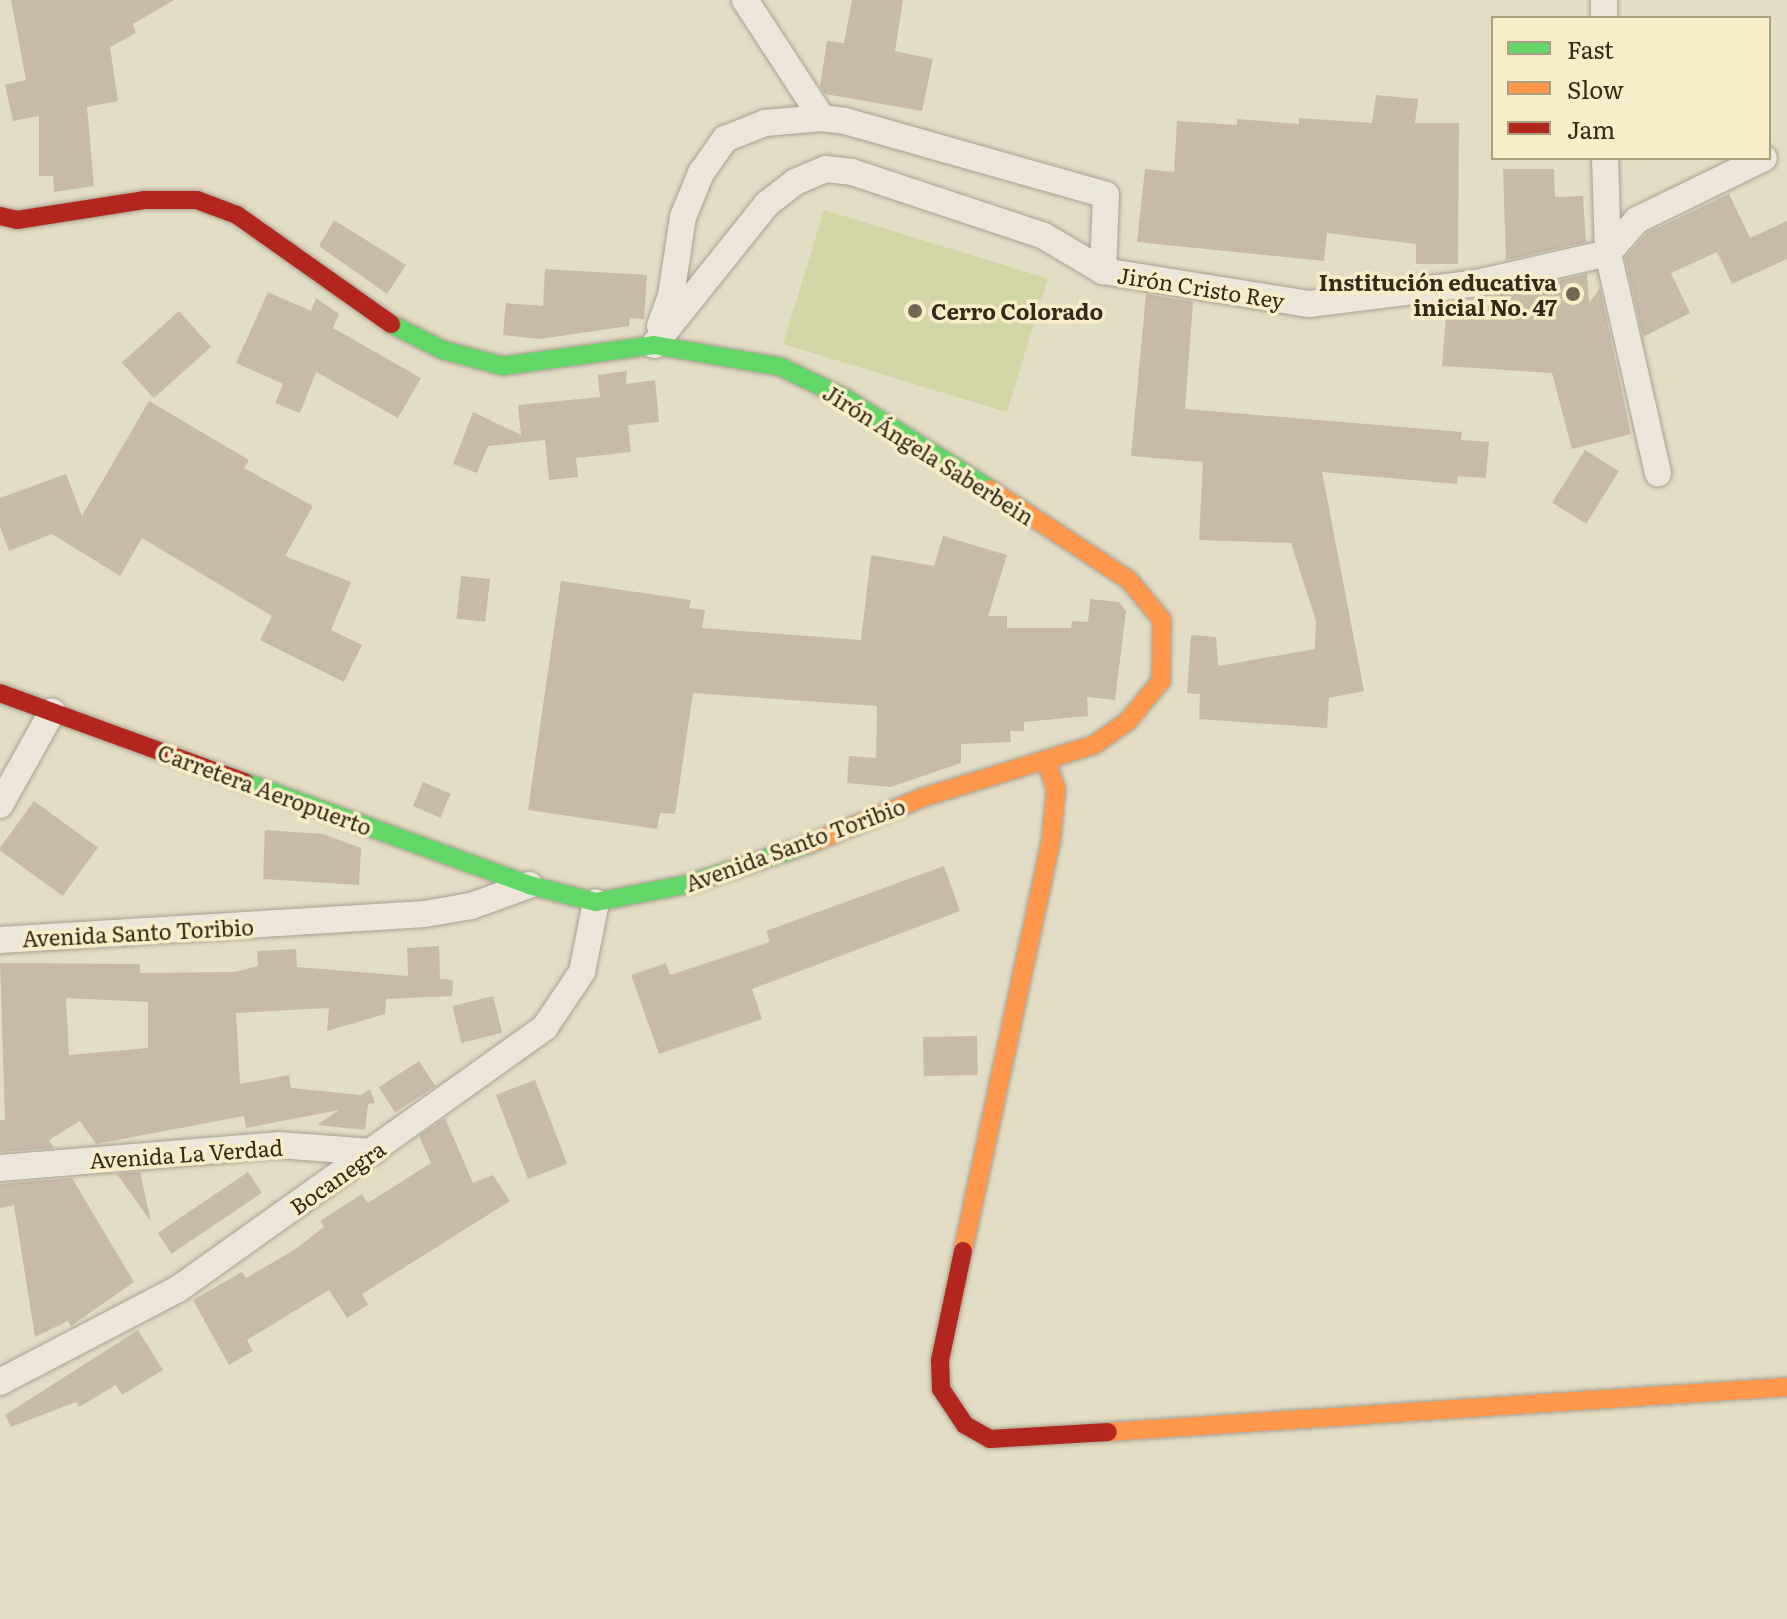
<!DOCTYPE html>
<html>
<head>
<meta charset="utf-8">
<style>
	body { margin:0 }
	#map { position:relative; width:1787px; height:1619px; overflow:hidden; background:#e4ddc5; font-family:Literata,serif }
	div>[style] { position:absolute }
	[style*='--x'] { left:calc(var(--x)*1px); top:calc(var(--y)*1px); width:calc(var(--w)*1px); rotate:calc(var(--a)*1deg) }
	.green>* { inset:0; background:#d2d5a6; transform-origin:0 0 }
	.building>* { inset:0; background:#c8baa6; transform-origin:0 0 }
	.roads { filter:drop-shadow(0 0 2px #a8a090) drop-shadow(0 0 2px #a8a090) }
	.street>* { height:26px; margin:-13px; padding:0 13px; transform-origin:13px; border-radius:13px; background:#ebe6d9 }
	.fast>* { height:18px; margin:-9px; padding:0 9px; transform-origin:9px; border-radius:9px; background:#63d668 }
	.slow>* { height:18px; margin:-9px; padding:0 9px; transform-origin:9px; border-radius:9px; background:#ff974d }
	.jam>* { height:18px; margin:-9px; padding:0 9px; transform-origin:9px; border-radius:9px; background:#b3261e }
	.dots>* { width:22px; height:22px; translate:-50% -50%; box-sizing:border-box; border:4px solid #f8edc8; border-radius:50% }
	span { translate:-50% -50%; white-space:nowrap; text-align:center; line-height:1.15; -webkit-text-stroke:7px #f8edc8; paint-order:stroke }
	.poi-label { font-size:22px; color:#362919; font-weight:700 }
	.right { translate:-100% -50%; text-align:right }
	.left { translate:0 -50%; text-align:left }
	.street-label { font-size:22px; color:#362919 }
	.legend { position:absolute; left:1491px; top:16px; width:280px; height:144px; box-sizing:border-box; background:#f8edc8; border:2px solid #aa9f82; margin:0; padding:10px 14px; list-style:none; font-size:24px; color:#362919 }
	.legend li { display:flex; align-items:center; gap:16px; height:40px }
	.legend b { width:40px; border:2px solid #aa9f82 }
</style>
</head>
<body>
<div id="map">
	<div class="green">
		<div style="left:824px;top:210px;width:234px;height:140px;rotate:17deg"></div>
	</div>
	<div class="building">
		<div style="clip-path:polygon(11px 0,174px 0,133px 24px,136px 33px,110px 47px,118px 101px,87px 107px,94px 186px,54px 192px,53px 176px,39px 176px,39px 116px,13px 121px,5px 85px,26px 80px)"></div>
		<div style="clip-path:polygon(852px 0,903px 0,895px 51px,933px 59px,922px 111px,825px 94px,820px 86px,827px 41px,844px 43px)"></div>
		<div style="clip-path:polygon(1376px 95px,1418px 99px,1415px 123px,1459px 123px,1458px 264px,1416px 264px,1416px 244px,1327px 233px,1324px 261px,1137px 242px,1145px 169px,1174px 172px,1177px 121px,1237px 125px,1237px 119px,1299px 124px,1299px 118px,1372px 123px)"></div>
		<div style="clip-path:polygon(1503px 169px,1554px 169px,1555px 197px,1583px 196px,1586px 242px,1506px 260px)"></div>
		<div style="clip-path:polygon(1729px 194px,1750px 238px,1787px 221px,1787px 259px,1732px 284px,1717px 252px,1671px 273px,1690px 313px,1643px 337px,1625px 257px,1647px 233px)"></div>
		<div style="clip-path:polygon(334px 220px,406px 265px,387px 294px,319px 246px)"></div>
		<div style="clip-path:polygon(545px 269px,647px 275px,644px 319px,630px 318px,629px 326px,540px 339px,503px 335px,506px 303px,543px 306px)"></div>
		<div style="clip-path:polygon(1587px 274px,1589px 303px,1600px 288px,1631px 434px,1572px 449px,1552px 373px,1442px 366px,1446px 316px,1487px 319px,1489px 297px)"></div>
		<div style="clip-path:polygon(268px 292px,311px 311px,316px 298px,339px 314px,333px 328px,421px 378px,398px 418px,316px 372px,300px 413px,275px 403px,283px 384px,236px 363px)"></div>
		<div style="clip-path:polygon(1146px 294px,1193px 302px,1185px 409px,1462px 432px,1461px 440px,1489px 442px,1486px 478px,1458px 476px,1457px 484px,1322px 472px,1364px 691px,1329px 698px,1327px 728px,1199px 719px,1200px 694px,1187px 693px,1191px 635px,1216px 637px,1218px 666px,1315px 649px,1316px 621px,1291px 543px,1199px 540px,1203px 462px,1131px 456px)"></div>
		<div style="left:179px;top:311px;width:48px;height:77px;rotate:48deg"></div>
		<div style="clip-path:polygon(627px 371px,626px 384px,655px 380px,659px 422px,628px 425px,631px 452px,576px 458px,578px 477px,549px 480px,545px 440px,488px 446px,477px 473px,453px 464px,473px 412px,521px 435px,518px 405px,600px 397px,598px 375px)"></div>
		<div style="clip-path:polygon(149px 401px,249px 460px,244px 468px,313px 506px,285px 556px,351px 582px,331px 630px,362px 645px,344px 682px,260px 640px,272px 616px,142px 538px,120px 576px,52px 534px,9px 551px,0 527px,0 498px,66px 474px,82px 516px)"></div>
		<div style="left:1585px;top:450px;width:40px;height:62px;rotate:32deg"></div>
		<div style="clip-path:polygon(943px 536px,1007px 555px,988px 616px,1007px 616px,1007px 628px,1071px 628px,1072px 621px,1088px 622px,1090px 599px,1119px 602px,1126px 611px,1115px 700px,1087px 697px,1088px 716px,1024px 722px,1024px 731px,1010px 731px,1011px 742px,961px 744px,961px 763px,891px 787px,847px 783px,849px 756px,876px 758px,877px 706px,693px 693px,675px 814px,660px 813px,657px 829px,528px 810px,561px 581px,691px 600px,689px 608px,705px 610px,702px 628px,861px 640px,871px 555px,934px 566px)"></div>
		<div style="left:461px;top:576px;width:29px;height:43px;rotate:6deg"></div>
		<div style="left:423px;top:782px;width:30px;height:26px;rotate:23deg"></div>
		<div style="left:34px;top:801px;width:79px;height:60px;rotate:36deg"></div>
		<div style="clip-path:polygon(265px 830px,323px 834px,361px 848px,359px 885px,263px 879px)"></div>
		<div style="clip-path:polygon(944px 866px,960px 911px,752px 989px,762px 1019px,659px 1054px,631px 975px,666px 963px,670px 975px,770px 942px,766px 931px)"></div>
		<div style="clip-path:polygon(evenodd,439px 946px,440px 979px,453px 980px,452px 996px,386px 999px,385px 1014px,327px 1031px,329px 1008px,236px 1013px,240px 1084px,289px 1075px,291px 1088px,361px 1095px,370px 1089px,375px 1103px,368px 1104px,365px 1130px,317px 1125px,339px 1110px,246px 1128px,244px 1116px,96px 1144px,80px 1121px,49px 1140px,54px 1148px,0 1152px,0 1120px,5px 1120px,0 963px,140px 964px,140px 973px,235px 972px,258px 966px,257px 951px,296px 949px,297px 967px,408px 976px,407px 948px,439px 946px,66px 998px,148px 1002px,148px 1048px,69px 1055px,66px 998px)"></div>
		<div style="left:493px;top:996px;width:38px;height:42px;rotate:76deg"></div>
		<div style="left:977px;top:1036px;width:39px;height:54px;rotate:89deg"></div>
		<div style="left:419px;top:1061px;width:30px;height:48px;rotate:57deg"></div>
		<div style="left:535px;top:1080px;width:90px;height:42px;rotate:69deg"></div>
		<div style="clip-path:polygon(445px 1118px,473px 1183px,493px 1175px,510px 1201px,362px 1294px,368px 1305px,347px 1318px,329px 1290px,247px 1340px,253px 1351px,229px 1365px,193px 1300px,242px 1272px,246px 1278px,294px 1250px,324px 1227px,320px 1221px,362px 1194px,368px 1203px,431px 1163px,419px 1136px)"></div>
		<div style="clip-path:polygon(140px 1172px,151px 1222px,117px 1174px)"></div>
		<div style="left:248px;top:1172px;width:25px;height:109px;rotate:56deg"></div>
		<div style="clip-path:polygon(72px 1178px,134px 1282px,71px 1326px,68px 1321px,35px 1337px,14px 1205px,0 1208px,0 1184px)"></div>
		<div style="clip-path:polygon(138px 1330px,163px 1370px,122px 1395px,116px 1385px,79px 1407px,76px 1402px,11px 1427px,5px 1415px)"></div>
	</div>
	<div class="roads">
		<div class="street">
			<div style="--x:745;--y:0;--w:141;--a:56.9"></div>
			<div style="--x:1604;--y:0;--w:18;--a:90"></div>
			<div style="--x:1605;--y:158;--w:95;--a:88.2"></div>
			<div style="--x:1608;--y:253;--w:226;--a:77.2"></div>
			<div style="--x:660;--y:326;--w:32;--a:-70"></div>
			<div style="--x:671;--y:296;--w:80;--a:-81.4"></div>
			<div style="--x:683;--y:217;--w:48;--a:-67.8"></div>
			<div style="--x:701;--y:173;--w:42;--a:-54.8"></div>
			<div style="--x:725;--y:139;--w:43;--a:-21.8"></div>
			<div style="--x:765;--y:123;--w:57;--a:-5"></div>
			<div style="--x:822;--y:118;--w:23;--a:7"></div>
			<div style="--x:845;--y:121;--w:271;--a:15.8"></div>
			<div style="--x:1106;--y:195;--w:76;--a:92.3"></div>
			<div style="--x:654;--y:345;--w:181;--a:-51.3"></div>
			<div style="--x:767;--y:204;--w:36;--a:-38"></div>
			<div style="--x:795;--y:182;--w:33;--a:-23"></div>
			<div style="--x:825;--y:169;--w:27;--a:6"></div>
			<div style="--x:852;--y:172;--w:202;--a:18.4"></div>
			<div style="--x:1044;--y:236;--w:69;--a:30.7"></div>
			<div style="--x:1103;--y:271;--w:209;--a:9.1"></div>
			<div style="--x:1309;--y:304;--w:169;--a:-7.1"></div>
			<div style="--x:1477;--y:283;--w:134;--a:-12.9"></div>
			<div style="--x:1608;--y:253;--w:44;--a:-48.7"></div>
			<div style="--x:1637;--y:220;--w:141;--a:-26"></div>
			<div style="--x:0;--y:805;--w:107;--a:-60.8"></div>
			<div style="--x:0;--y:940;--w:426;--a:-3.5"></div>
			<div style="--x:425;--y:914;--w:47;--a:-9.9"></div>
			<div style="--x:471;--y:906;--w:62;--a:-19.9"></div>
			<div style="--x:0;--y:1168;--w:279;--a:-4.7"></div>
			<div style="--x:278;--y:1145;--w:95;--a:4.2"></div>
			<div style="--x:0;--y:1382;--w:201;--a:-27.6"></div>
			<div style="--x:178;--y:1289;--w:451;--a:-35.5"></div>
			<div style="--x:545;--y:1027;--w:66;--a:-56.1"></div>
			<div style="--x:582;--y:972;--w:71;--a:-78.7"></div>
		</div>
		<div class="fast">
			<div style="--x:391;--y:324;--w:58;--a:26.6"></div>
			<div style="--x:443;--y:350;--w:62;--a:14.9"></div>
			<div style="--x:503;--y:366;--w:152;--a:-7.9"></div>
			<div style="--x:654;--y:345;--w:129;--a:9.8"></div>
			<div style="--x:781;--y:367;--w:71;--a:25.8"></div>
			<div style="--x:845;--y:398;--w:171;--a:32.1"></div>
			<div style="--x:245;--y:782;--w:302;--a:19.9"></div>
			<div style="--x:529;--y:885;--w:69;--a:14.2"></div>
			<div style="--x:596;--y:902;--w:95;--a:-11"></div>
			<div style="--x:689;--y:884;--w:126;--a:-18.4"></div>
		</div>
		<div class="slow">
			<div style="--x:809;--y:844;--w:124;--a:-22.2"></div>
			<div style="--x:924;--y:797;--w:178;--a:-17"></div>
			<div style="--x:1094;--y:745;--w:42;--a:-35.2"></div>
			<div style="--x:1128;--y:721;--w:52;--a:-50.5"></div>
			<div style="--x:1161;--y:681;--w:61;--a:-89.1"></div>
			<div style="--x:1162;--y:620;--w:52;--a:-129.5"></div>
			<div style="--x:1129;--y:580;--w:166;--a:-146.8"></div>
			<div style="--x:963;--y:1251;--w:418;--a:-77.9"></div>
			<div style="--x:1051;--y:842;--w:53;--a:-84.6"></div>
			<div style="--x:1056;--y:789;--w:28;--a:-109"></div>
			<div style="--x:1108;--y:1432;--w:680;--a:-3.79"></div>
		</div>
		<div class="jam">
			<div style="--x:0;--y:216;--w:17;--a:13"></div>
			<div style="--x:17;--y:220;--w:130;--a:-8.9"></div>
			<div style="--x:145;--y:200;--w:52;--a:0"></div>
			<div style="--x:197;--y:200;--w:43;--a:20.6"></div>
			<div style="--x:237;--y:215;--w:189;--a:35.3"></div>
			<div style="--x:0;--y:693;--w:261;--a:20"></div>
			<div style="--x:963;--y:1251;--w:111;--a:101.9"></div>
			<div style="--x:940;--y:1360;--w:29;--a:88"></div>
			<div style="--x:941;--y:1389;--w:43;--a:56.3"></div>
			<div style="--x:965;--y:1425;--w:29;--a:29"></div>
			<div style="--x:990;--y:1439;--w:118;--a:-3.4"></div>
		</div>
	</div>
	<div class="dots">
		<div style="left:1573px;top:294px;background:#736855"></div>
		<div style="left:915px;top:311px;background:#736855"></div>
	</div>
	<div class="poi-label">
		<span class="right" style="left:1557px;top:294px">Institución educativa<br>inicial No. 47</span>
		<span class="left" style="left:931px;top:311px">Cerro Colorado</span>
	</div>
	<div class="street-label">
		<span style="left:1201px;top:287px;rotate:9deg">Jirón Cristo Rey</span>
		<span style="left:929px;top:454px;rotate:32deg">Jirón Ángela Saberbein</span>
		<span style="left:265px;top:789px;rotate:20deg">Carretera Aeropuerto</span>
		<span style="left:795px;top:844px;rotate:-20deg">Avenida Santo Toribio</span>
		<span style="left:138px;top:932px;rotate:-3deg">Avenida Santo Toribio</span>
		<span style="left:186px;top:1153px;rotate:-4deg">Avenida La Verdad</span>
		<span style="left:337px;top:1177px;rotate:-35deg">Bocanegra</span>
	</div>
	<ul class="legend">
	<li><b style="height:10px;background:#63d668"></b>Fast</li>
	<li><b style="height:10px;background:#ff974d"></b>Slow</li>
	<li><b style="height:10px;background:#b3261e"></b>Jam</li>
	</ul>
</div>
</body>
</html>
